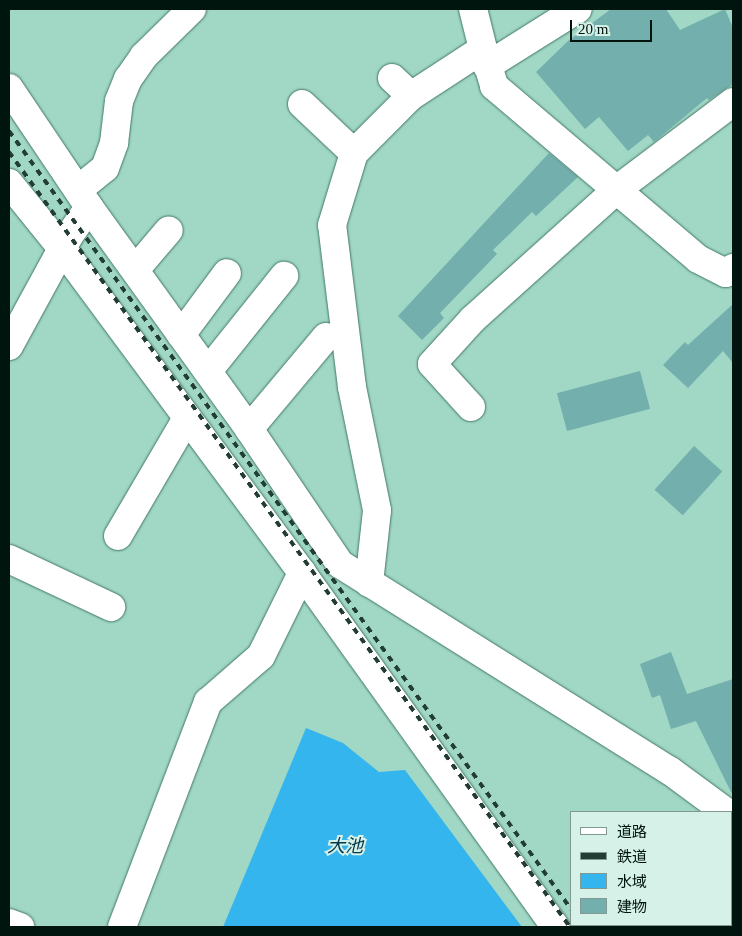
<!DOCTYPE html>
<html>
<head>
<meta charset="utf-8">
<style>
	body { margin:0 }
	#map { position:relative; width:742px; height:936px; overflow:hidden; background:#a0d7c5; font-family:"Times New Roman","Noto Sans JP",serif }
	div>[style] { position:absolute }
	[style*='--x'] { left:calc(var(--x)*1px); top:calc(var(--y)*1px); width:calc(var(--w)*1px); rotate:calc(var(--a)*1deg) }
	.water>* { inset:0; background:#35b5ed }
	.building>* { inset:0; background:#73afac; transform-origin:0 0 }
	.roads { filter:drop-shadow(0 0 1px #437767) drop-shadow(0 0 1px #437767) }
	.minor>* { height:28px; margin:-14px; padding:0 14px; transform-origin:14px; border-radius:14px; background:#fff }
	.rail>* { height:4px; margin-top:-2px; transform-origin:0; background:repeating-linear-gradient(90deg,#223d34 0 6px,transparent 0 12px) }
	span { translate:-50% -50%; white-space:nowrap; text-align:center; line-height:1.15; -webkit-text-stroke:4px #d6f1e7; paint-order:stroke }
	.water-label { font-size:18px; color:#01394f; font-style:italic }
	.frame { position:absolute; inset:0; border:10px solid #01150f; pointer-events:none }
	.legend { position:absolute; left:570px; top:811px; width:162px; height:115px; box-sizing:border-box; background:#d6f1e7; border:1px solid #819991; margin:0; padding:6px 9px; list-style:none; font-size:15px; color:#01150f }
	.legend li { display:flex; align-items:center; gap:10px; height:25px }
	.legend b { width:25px; border:1px solid #819991 }
	.scale { position:absolute; left:570px; top:20px; width:82px; height:22px; box-sizing:border-box; border:2px solid #01150f; border-top:0; padding-left:6px; font-size:15px; line-height:18px; white-space:nowrap; color:#01150f; -webkit-text-stroke:4px #d6f1e7; paint-order:stroke }
</style>
</head>
<body>
<div id="map">
	<div class="water">
		<div style="clip-path:polygon(306px 728px,343px 743px,379px 772px,405px 770px,522px 927px,223px 927px)"></div>
	</div>
	<div class="building">
		<div style="clip-path:polygon(611px 9px,666px 9px,680px 30px,725px 9px,733px 28px,733px 84px,709px 100px,707px 98px,654px 142px,648px 135px,628px 151px,599px 117px,585px 129px,536px 72px,568px 41px)"></div>
		<div style="clip-path:polygon(549px 153px,578px 177px,536px 216px,532px 212px,493px 250px,497px 254px,440px 313px,444px 318px,422px 340px,398px 316px)"></div>
		<div style="clip-path:polygon(733px 304px,733px 363px,723px 351px,688px 388px,663px 365px,685px 342px,688px 345px)"></div>
		<div style="left:640px;top:371px;width:39px;height:86px;rotate:75deg"></div>
		<div style="left:694px;top:446px;width:38px;height:59px;rotate:42deg"></div>
		<div style="clip-path:polygon(671px 652px,687px 694px,733px 679px,733px 796px,696px 721px,671px 729px,660px 695px,652px 698px,640px 664px)"></div>
	</div>
	<div class="roads">
		<div class="minor">
			<div style="--x:483;--y:49;--w:39;--a:73"></div>
			<div style="--x:494;--y:86;--w:267;--a:40.3"></div>
			<div style="--x:698;--y:259;--w:31;--a:27"></div>
			<div style="--x:726;--y:273;--w:9;--a:-36"></div>
			<div style="--x:487;--y:66;--w:107;--a:-32.1"></div>
			<div style="--x:392;--y:78;--w:26;--a:43"></div>
			<div style="--x:9;--y:88;--w:143;--a:56.1"></div>
			<div style="--x:89;--y:207;--w:274;--a:54.2"></div>
			<div style="--x:249;--y:429;--w:163;--a:56"></div>
			<div style="--x:340;--y:564;--w:388;--a:32.1"></div>
			<div style="--x:669;--y:770;--w:71;--a:36.4"></div>
			<div style="--x:302;--y:104;--w:71;--a:43.3"></div>
			<div style="--x:9;--y:183;--w:87;--a:51"></div>
			<div style="--x:64;--y:251;--w:400;--a:53.5"></div>
			<div style="--x:302;--y:573;--w:435;--a:54.4"></div>
			<div style="--x:79;--y:189;--w:33;--a:-39"></div>
			<div style="--x:105;--y:168;--w:27;--a:-70"></div>
			<div style="--x:114;--y:143;--w:42;--a:-83.2"></div>
			<div style="--x:119;--y:101;--w:24;--a:-68"></div>
			<div style="--x:128;--y:79;--w:28;--a:-55"></div>
			<div style="--x:144;--y:56;--w:67;--a:-44.4"></div>
			<div style="--x:135;--y:270;--w:52;--a:-49.6"></div>
			<div style="--x:181;--y:335;--w:77;--a:-53.4"></div>
			<div style="--x:9;--y:346;--w:125;--a:-61.4"></div>
			<div style="--x:69;--y:236;--w:35;--a:-55"></div>
			<div style="--x:208;--y:371;--w:122;--a:-51.3"></div>
			<div style="--x:471;--y:407;--w:58;--a:-132.2"></div>
			<div style="--x:432;--y:364;--w:61;--a:-47.7"></div>
			<div style="--x:473;--y:319;--w:191;--a:-42"></div>
			<div style="--x:615;--y:191;--w:148;--a:-37"></div>
			<div style="--x:249;--y:429;--w:120;--a:-50.1"></div>
			<div style="--x:118;--y:536;--w:137;--a:-59.7"></div>
			<div style="--x:9;--y:559;--w:113;--a:25.2"></div>
			<div style="--x:369;--y:583;--w:73;--a:-83.7"></div>
			<div style="--x:377;--y:510;--w:126;--a:-101.5"></div>
			<div style="--x:352;--y:387;--w:163;--a:-97"></div>
			<div style="--x:332;--y:225;--w:75;--a:-73"></div>
			<div style="--x:354;--y:153;--w:81;--a:-45"></div>
			<div style="--x:411;--y:96;--w:86;--a:-33.1"></div>
			<div style="--x:483;--y:49;--w:41;--a:-104"></div>
			<div style="--x:731;--y:882;--w:3;--a:-45"></div>
			<div style="--x:9;--y:923;--w:12;--a:20"></div>
			<div style="--x:122;--y:927;--w:241;--a:-69.1"></div>
			<div style="--x:208;--y:702;--w:70;--a:-41"></div>
			<div style="--x:261;--y:656;--w:93;--a:-63.7"></div>
		</div>
	</div>
	<div class="rail">
		<div style="--x:9;--y:131;--w:960;--a:54.16"></div>
		<div style="--x:9;--y:152;--w:957;--a:54.1"></div>
		<div style="--x:582;--y:925;--w:3;--a:45"></div>
	</div>
	<div class="water-label">
		<span style="left:345px;top:846px">大池</span>
	</div>
	<div class="frame"></div>
	<ul class="legend">
	<li><b style="height:6px;background:#fff"></b>道路</li>
	<li><b style="height:6px;background:#223d34"></b>鉄道</li>
	<li><b style="height:14px;background:#35b5ed"></b>水域</li>
	<li><b style="height:14px;background:#73afac"></b>建物</li>
	</ul>
	<div class="scale">20 m</div>
</div>
</body>
</html>
